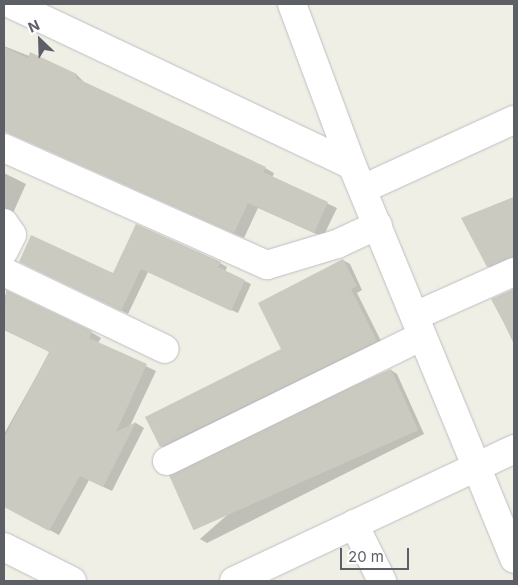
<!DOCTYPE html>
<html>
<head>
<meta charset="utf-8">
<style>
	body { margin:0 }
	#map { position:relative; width:518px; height:585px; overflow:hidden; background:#f0efe5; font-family:Inter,sans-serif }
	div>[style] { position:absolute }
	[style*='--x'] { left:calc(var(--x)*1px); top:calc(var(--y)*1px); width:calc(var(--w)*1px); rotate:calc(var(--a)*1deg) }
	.shadow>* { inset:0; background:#0003 }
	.building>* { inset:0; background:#cbcac1; transform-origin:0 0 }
	.roads { filter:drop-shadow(0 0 1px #bdbec4) drop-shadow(0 0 1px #bdbec4) }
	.minor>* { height:28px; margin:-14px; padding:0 14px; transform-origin:14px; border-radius:14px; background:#fff }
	span { translate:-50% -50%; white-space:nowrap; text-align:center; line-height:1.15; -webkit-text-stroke:4px #fff; paint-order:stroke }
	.frame { position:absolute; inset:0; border:5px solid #5d5f66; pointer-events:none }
	.north { position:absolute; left:15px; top:15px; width:50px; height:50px; -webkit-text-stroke:4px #fff; paint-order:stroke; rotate:336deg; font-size:14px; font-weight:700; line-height:20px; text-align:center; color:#5d5f66 }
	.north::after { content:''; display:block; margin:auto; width:18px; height:22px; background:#5d5f66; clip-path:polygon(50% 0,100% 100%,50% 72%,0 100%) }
	.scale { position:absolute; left:340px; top:548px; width:69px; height:22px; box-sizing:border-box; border:2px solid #5d5f66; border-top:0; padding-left:6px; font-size:15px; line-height:18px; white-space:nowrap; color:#5d5f66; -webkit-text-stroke:4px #fff; paint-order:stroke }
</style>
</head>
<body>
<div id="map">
	<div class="shadow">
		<div style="clip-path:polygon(4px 46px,77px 75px,85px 83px,265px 168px,274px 173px,272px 178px,337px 208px,323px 237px,258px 208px,244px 238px,4px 131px)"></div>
		<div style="clip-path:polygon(4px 173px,26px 184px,13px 213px,4px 219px)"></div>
		<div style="clip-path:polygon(514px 197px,514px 263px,494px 270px,488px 266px,463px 219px)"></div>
		<div style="clip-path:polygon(136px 225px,220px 263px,227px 267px,225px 272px,251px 284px,238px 313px,148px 272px,128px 314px,27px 265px,114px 274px)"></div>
		<div style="clip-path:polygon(343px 260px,350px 264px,362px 290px,357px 293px,383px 345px,167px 450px,161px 446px,282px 350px)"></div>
		<div style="clip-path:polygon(514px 289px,514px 344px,493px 300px)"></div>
		<div style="clip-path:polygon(4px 294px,91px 332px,101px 338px,98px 343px,156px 371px,130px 426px,136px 423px,144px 428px,112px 491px,89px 480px,59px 535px,4px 506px,4px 434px,50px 352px,4px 330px)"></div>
		<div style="clip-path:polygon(391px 370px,397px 374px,424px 434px,207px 543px,200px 539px)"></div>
	</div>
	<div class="building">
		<div style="clip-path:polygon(4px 47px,28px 58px,30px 52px,77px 74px,76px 78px,266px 167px,263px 172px,328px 202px,314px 233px,248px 203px,234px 233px,4px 131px)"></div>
		<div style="clip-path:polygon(514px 197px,514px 257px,487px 267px,461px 218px)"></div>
		<div style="clip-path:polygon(136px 224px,221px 262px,218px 267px,245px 280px,231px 311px,141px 269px,121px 311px,19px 262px,31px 235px,113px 273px)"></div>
		<div style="clip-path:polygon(343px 259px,357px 286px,351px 289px,377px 341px,160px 447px,145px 417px,281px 349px,258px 303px)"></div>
		<div style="clip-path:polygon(514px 289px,514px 342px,491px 299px)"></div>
		<div style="clip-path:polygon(6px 290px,92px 331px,89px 338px,147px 364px,116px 432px,136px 422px,103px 487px,80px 476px,49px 531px,4px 507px,4px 438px,49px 352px,4px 329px)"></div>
		<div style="left:391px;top:369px;width:67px;height:246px;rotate:66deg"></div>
	</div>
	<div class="roads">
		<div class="minor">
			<div style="--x:11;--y:4;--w:377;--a:25.3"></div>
			<div style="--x:292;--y:4;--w:172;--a:69.6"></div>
			<div style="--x:352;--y:165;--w:426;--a:67.6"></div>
			<div style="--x:4;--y:148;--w:288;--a:24"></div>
			<div style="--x:267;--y:265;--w:73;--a:-16.7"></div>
			<div style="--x:337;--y:244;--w:45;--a:-24.9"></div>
			<div style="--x:363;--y:189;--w:166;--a:-24.6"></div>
			<div style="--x:4;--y:223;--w:14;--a:56"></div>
			<div style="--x:12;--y:235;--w:18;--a:117"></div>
			<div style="--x:4;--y:272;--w:178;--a:25.6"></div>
			<div style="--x:415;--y:316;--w:108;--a:-24"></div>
			<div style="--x:167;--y:461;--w:284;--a:-26.1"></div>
			<div style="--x:354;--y:524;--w:64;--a:63.8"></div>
			<div style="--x:4;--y:547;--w:76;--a:26.6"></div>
			<div style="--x:234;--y:581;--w:310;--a:-25.2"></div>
		</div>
	</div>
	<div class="frame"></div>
	<div class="north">N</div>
	<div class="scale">20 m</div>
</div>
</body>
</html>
